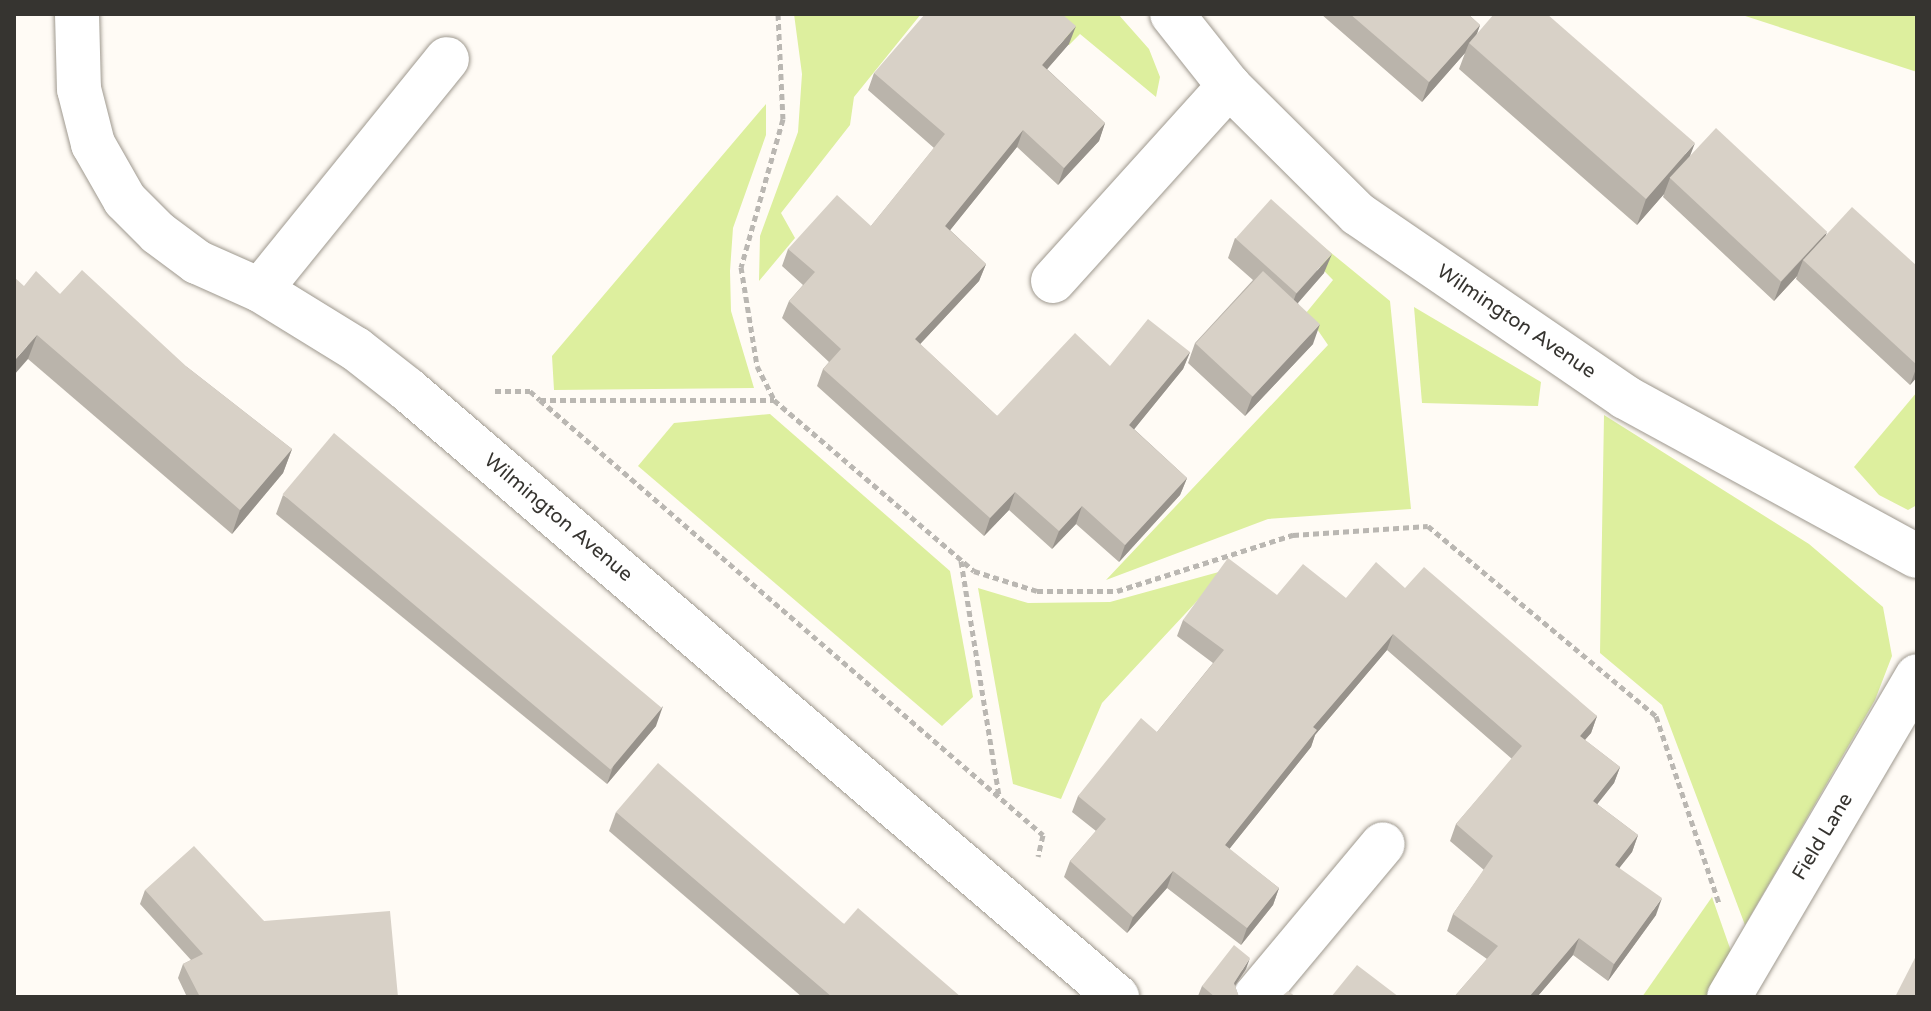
<!DOCTYPE html>
<html>
<head>
<meta charset="utf-8">
<style>
	body { margin:0 }
	#map { position:relative; width:1931px; height:1011px; overflow:hidden; background:#fffbf5; font-family:"Varela Round",sans-serif }
	div>[style] { position:absolute }
	[style*='--x'] { left:calc(var(--x)*1px); top:calc(var(--y)*1px); width:calc(var(--w)*1px); rotate:calc(var(--a)*1deg) }
	.green>* { inset:0; background:#ddef9e }
	.path>* { height:5px; margin-top:-2.5px; transform-origin:0; background:repeating-linear-gradient(90deg,#bab7b2 0 6px,transparent 0 10px) }
	.roads { filter:drop-shadow(0 0 2px #9f998f) drop-shadow(0 0 2px #9f998f) }
	.street>* { height:44px; margin:-22px; padding:0 22px; transform-origin:22px; border-radius:22px; background:#fff }
	.wall>* { inset:0; background:#bab4ab }
	.shaded-wall>* { inset:0; background:#97928b }
	.building>* { inset:0; background:#d8d1c7; transform-origin:0 0 }
	span { translate:-50% -50%; white-space:nowrap; text-align:center; line-height:1.15; -webkit-text-stroke:6px #fff; paint-order:stroke }
	.street-label { font-size:20px; color:#363430 }
	.frame { position:absolute; inset:0; border:16px solid #363430; pointer-events:none }
</style>
</head>
<body>
<div id="map">
	<div class="green">
		<div style="clip-path:polygon(794px 14px,921px 14px,854px 97px,850px 125px,781px 213px,795px 238px,759px 281px,760px 236px,798px 132px,802px 74px)"></div>
		<div style="clip-path:polygon(1037px 14px,1118px 14px,1149px 49px,1160px 77px,1156px 97px,1080px 34px,1069px 45px)"></div>
		<div style="clip-path:polygon(1739px 14px,1917px 14px,1917px 72px)"></div>
		<div style="clip-path:polygon(766px 104px,766px 135px,733px 228px,730px 271px,731px 311px,754px 388px,554px 390px,552px 356px)"></div>
		<div style="clip-path:polygon(1297px 225px,1390px 301px,1411px 509px,1268px 519px,1106px 580px,1328px 345px,1306px 313px,1333px 280px,1288px 234px)"></div>
		<div style="clip-path:polygon(1414px 307px,1541px 382px,1538px 406px,1422px 403px)"></div>
		<div style="clip-path:polygon(1917px 392px,1917px 505px,1908px 510px,1879px 495px,1854px 467px)"></div>
		<div style="clip-path:polygon(770px 414px,950px 571px,973px 697px,942px 726px,638px 466px,674px 423px)"></div>
		<div style="clip-path:polygon(1604px 415px,1809px 544px,1883px 607px,1892px 656px,1875px 700px,1745px 925px,1662px 705px,1600px 653px)"></div>
		<div style="clip-path:polygon(1226px 570px,1102px 703px,1061px 799px,1013px 784px,978px 588px,1028px 603px,1110px 602px)"></div>
		<div style="clip-path:polygon(1712px 897px,1732px 954px,1708px 997px,1642px 997px)"></div>
	</div>
	<div class="path">
		<div style="--x:778;--y:14;--w:105;--a:87.3"></div>
		<div style="--x:783;--y:119;--w:154;--a:105.8"></div>
		<div style="--x:741;--y:267;--w:100;--a:80.8"></div>
		<div style="--x:757;--y:366;--w:38;--a:63"></div>
		<div style="--x:774;--y:400;--w:263;--a:40.5"></div>
		<div style="--x:974;--y:571;--w:66;--a:17.6"></div>
		<div style="--x:1037;--y:591;--w:80;--a:0"></div>
		<div style="--x:1117;--y:591;--w:185;--a:-17.7"></div>
		<div style="--x:1293;--y:535;--w:135;--a:-3.8"></div>
		<div style="--x:1428;--y:526;--w:297;--a:39.8"></div>
		<div style="--x:1656;--y:716;--w:197;--a:71.4"></div>
		<div style="--x:495;--y:391;--w:35;--a:0"></div>
		<div style="--x:530;--y:391;--w:13;--a:42"></div>
		<div style="--x:540;--y:400;--w:665;--a:40.85"></div>
		<div style="--x:1043;--y:835;--w:22;--a:103"></div>
		<div style="--x:540;--y:400;--w:234;--a:0"></div>
		<div style="--x:961;--y:561;--w:238;--a:80.8"></div>
	</div>
	<div class="roads">
		<div class="street">
			<div style="--x:77;--y:14;--w:75;--a:88.5"></div>
			<div style="--x:79;--y:89;--w:57;--a:75.7"></div>
			<div style="--x:93;--y:144;--w:64;--a:60.3"></div>
			<div style="--x:125;--y:200;--w:47;--a:45"></div>
			<div style="--x:158;--y:233;--w:49;--a:36.6"></div>
			<div style="--x:197;--y:262;--w:69;--a:24"></div>
			<div style="--x:260;--y:290;--w:113;--a:31.6"></div>
			<div style="--x:356;--y:349;--w:65;--a:38.1"></div>
			<div style="--x:407;--y:389;--w:935;--a:40.57"></div>
			<div style="--x:1172;--y:14;--w:92;--a:51.6"></div>
			<div style="--x:1229;--y:86;--w:182;--a:44.8"></div>
			<div style="--x:1358;--y:214;--w:324;--a:34.4"></div>
			<div style="--x:1625;--y:397;--w:332;--a:28.6"></div>
			<div style="--x:1053;--y:281;--w:263;--a:-47.9"></div>
			<div style="--x:260;--y:290;--w:297;--a:-51"></div>
			<div style="--x:1255;--y:997;--w:199;--a:-50.1"></div>
			<div style="--x:1729;--y:997;--w:372;--a:-59.6"></div>
		</div>
	</div>
	<div class="wall">
		<div style="clip-path:polygon(1321px 14px,1468px 14px,1480px 25px,1477px 34px,1826px 235px,1917px 266px,1917px 377px,1910px 385px,1796px 279px,1797px 276px,1774px 301px,1663px 197px,1664px 194px,1637px 225px,1459px 69px,1465px 53px,1422px 102px)"></div>
		<div style="clip-path:polygon(1069px 44px,1047px 69px,1105px 123px,1099px 141px,1058px 185px,1017px 147px,950px 230px,986px 264px,979px 281px,920px 344px,997px 416px,1110px 366px,1190px 352px,1183px 369px,1134px 429px,1187px 478px,1180px 495px,1119px 562px,1076px 524px,1052px 549px,1009px 510px,984px 536px,817px 386px,823px 369px,829px 362px,782px 318px,789px 301px,803px 285px,782px 266px,788px 249px,871px 226px,934px 148px,868px 90px,874px 73px)"></div>
		<div style="clip-path:polygon(1235px 238px,1324px 273px,1298px 303px,1313px 344px,1245px 416px,1188px 363px,1195px 343px,1253px 280px,1228px 258px)"></div>
		<div style="clip-path:polygon(24px 286px,60px 294px,187px 367px,292px 449px,283px 473px,232px 534px,28px 359px)"></div>
		<div style="clip-path:polygon(283px 495px,656px 726px,607px 784px,276px 514px)"></div>
		<div style="clip-path:polygon(1405px 588px,1597px 716px,1591px 733px,1585px 740px,1620px 767px,1614px 783px,1597px 804px,1638px 835px,1632px 852px,1619px 868px,1656px 915px,1608px 981px,1573px 955px,1537px 997px,1454px 997px,1487px 959px,1447px 931px,1453px 914px,1484px 870px,1450px 841px,1456px 824px,1512px 759px,1387px 650px,1315px 735px,1311px 747px,1229px 849px,1279px 888px,1273px 905px,1241px 945px,1167px 888px,1127px 933px,1064px 877px,1070px 861px,1096px 831px,1072px 812px,1078px 796px,1157px 732px,1213px 663px,1177px 636px,1183px 620px,1277px 595px,1346px 598px)"></div>
		<div style="clip-path:polygon(616px 812px,844px 924px,961px 997px,802px 997px,609px 831px)"></div>
		<div style="clip-path:polygon(145px 890px,264px 921px,398px 997px,187px 997px,178px 978px,183px 964px,191px 960px,140px 904px)"></div>
		<div style="clip-path:polygon(1246px 969px,1235px 986px,1239px 997px,1198px 996px,1202px 986px)"></div>
	</div>
	<div class="shaded-wall">
		<div style="clip-path:polygon(1480px 25px,1473px 44px,1469px 43px,1465px 53px,1422px 102px,1429px 82px)"></div>
		<div style="clip-path:polygon(1076px 26px,1069px 44px,1036px 82px,1042px 65px)"></div>
		<div style="clip-path:polygon(1105px 123px,1099px 141px,1058px 185px,1064px 168px)"></div>
		<div style="clip-path:polygon(1023px 130px,1017px 147px,939px 244px,945px 226px)"></div>
		<div style="clip-path:polygon(1695px 143px,1685px 169px,1670px 178px,1664px 194px,1637px 225px,1646px 199px)"></div>
		<div style="clip-path:polygon(1827px 232px,1820px 252px,1803px 260px,1797px 276px,1774px 301px,1781px 282px)"></div>
		<div style="clip-path:polygon(1332px 254px,1324px 273px,1289px 313px,1296px 294px)"></div>
		<div style="clip-path:polygon(986px 264px,979px 281px,909px 356px,915px 339px)"></div>
		<div style="clip-path:polygon(1320px 324px,1313px 344px,1245px 416px,1252px 397px)"></div>
		<div style="clip-path:polygon(37px 335px,28px 359px,14px 375px,14px 361px)"></div>
		<div style="clip-path:polygon(1190px 352px,1183px 369px,1123px 443px,1129px 425px)"></div>
		<div style="clip-path:polygon(1917px 366px,1917px 377px,1910px 385px)"></div>
		<div style="clip-path:polygon(292px 449px,283px 473px,232px 534px,240px 510px)"></div>
		<div style="clip-path:polygon(1187px 478px,1180px 495px,1119px 562px,1125px 545px)"></div>
		<div style="clip-path:polygon(1015px 492px,1009px 510px,984px 536px,990px 518px)"></div>
		<div style="clip-path:polygon(1082px 506px,1076px 524px,1052px 549px,1059px 531px)"></div>
		<div style="clip-path:polygon(1393px 634px,1387px 650px,1315px 735px,1311px 747px,1219px 862px,1225px 845px,1313px 727px)"></div>
		<div style="clip-path:polygon(663px 706px,656px 726px,607px 784px,614px 764px)"></div>
		<div style="clip-path:polygon(1597px 716px,1591px 733px,1574px 752px,1580px 736px)"></div>
		<div style="clip-path:polygon(1620px 767px,1614px 783px,1587px 817px,1593px 801px)"></div>
		<div style="clip-path:polygon(1638px 835px,1632px 852px,1609px 881px,1615px 865px)"></div>
		<div style="clip-path:polygon(1173px 871px,1167px 888px,1127px 933px,1133px 917px)"></div>
		<div style="clip-path:polygon(1279px 888px,1273px 905px,1241px 945px,1247px 928px)"></div>
		<div style="clip-path:polygon(1662px 898px,1656px 915px,1608px 981px,1614px 964px)"></div>
		<div style="clip-path:polygon(1579px 938px,1573px 955px,1537px 997px,1529px 997px)"></div>
		<div style="clip-path:polygon(1250px 958px,1246px 969px,1230px 993px,1234px 983px)"></div>
	</div>
	<div class="building">
		<div style="clip-path:polygon(925px 14px,1062px 14px,1076px 26px,1042px 65px,1105px 123px,1064px 168px,1023px 130px,945px 226px,986px 264px,915px 339px,997px 416px,1075px 333px,1110px 366px,1148px 319px,1190px 352px,1129px 425px,1187px 478px,1125px 545px,1082px 506px,1059px 531px,1015px 492px,990px 518px,823px 369px,841px 349px,789px 301px,815px 272px,788px 249px,837px 195px,871px 226px,945px 134px,874px 73px)"></div>
		<div style="clip-path:polygon(1350px 14px,1468px 14px,1480px 25px,1429px 82px)"></div>
		<div style="clip-path:polygon(1494px 14px,1547px 14px,1695px 143px,1646px 199px,1469px 43px)"></div>
		<div style="left:1716px;top:128px;width:152px;height:68px;rotate:43deg"></div>
		<div style="left:1271px;top:199px;width:82px;height:53px;rotate:42deg"></div>
		<div style="clip-path:polygon(1852px 207px,1917px 266px,1917px 365px,1803px 260px)"></div>
		<div style="clip-path:polygon(82px 270px,187px 367px,292px 449px,240px 510px,37px 335px,14px 361px,14px 277px,24px 286px,36px 271px,60px 294px)"></div>
		<div style="left:1263px;top:271px;width:78px;height:99px;rotate:43deg"></div>
		<div style="left:334px;top:433px;width:428px;height:80px;rotate:40deg"></div>
		<div style="clip-path:polygon(1228px 558px,1277px 595px,1303px 564px,1346px 598px,1376px 562px,1405px 588px,1424px 567px,1597px 716px,1580px 736px,1620px 767px,1593px 801px,1638px 835px,1615px 865px,1662px 898px,1614px 964px,1579px 938px,1529px 997px,1454px 997px,1498px 946px,1453px 914px,1493px 856px,1456px 824px,1522px 746px,1393px 634px,1313px 727px,1317px 730px,1225px 845px,1279px 888px,1247px 928px,1173px 871px,1133px 917px,1070px 861px,1106px 819px,1078px 796px,1141px 718px,1157px 732px,1224px 650px,1183px 620px)"></div>
		<div style="clip-path:polygon(658px 763px,844px 924px,858px 908px,961px 997px,832px 997px,616px 812px)"></div>
		<div style="clip-path:polygon(194px 846px,264px 921px,390px 911px,398px 997px,200px 997px,183px 964px,203px 954px,145px 890px)"></div>
		<div style="clip-path:polygon(1234px 945px,1250px 958px,1234px 983px,1239px 997px,1215px 997px,1202px 986px)"></div>
		<div style="clip-path:polygon(1917px 954px,1917px 997px,1895px 997px)"></div>
		<div style="clip-path:polygon(1357px 965px,1399px 997px,1331px 997px)"></div>
		<div style="clip-path:polygon(1288px 991px,1296px 997px,1281px 997px)"></div>
	</div>
	<div class="street-label">
		<span style="left:1516px;top:322px;rotate:34deg">Wilmington Avenue</span>
		<span style="left:558px;top:518px;rotate:40deg">Wilmington Avenue</span>
		<span style="left:1823px;top:837px;rotate:-59deg">Field Lane</span>
	</div>
	<div class="frame"></div>
</div>
</body>
</html>
